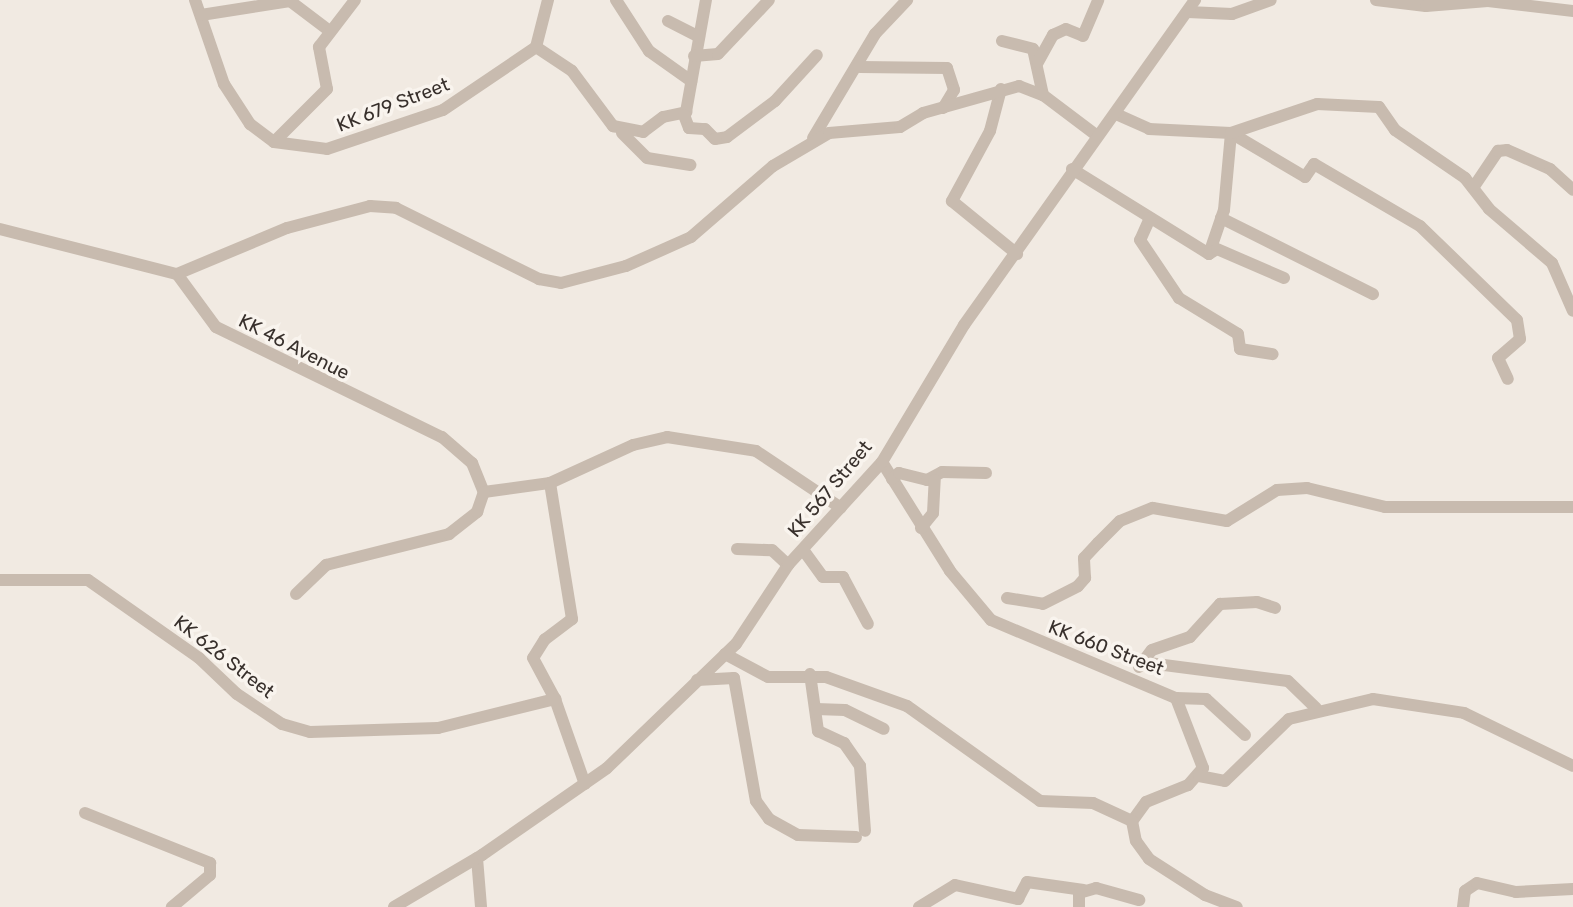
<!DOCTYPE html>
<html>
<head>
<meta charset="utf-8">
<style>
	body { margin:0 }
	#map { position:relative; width:1573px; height:907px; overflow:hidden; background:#f1eae2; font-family:Rubik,sans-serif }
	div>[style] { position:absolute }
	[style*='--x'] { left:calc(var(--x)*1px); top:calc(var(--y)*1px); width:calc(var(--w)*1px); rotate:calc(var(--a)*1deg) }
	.minor>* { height:12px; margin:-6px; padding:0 6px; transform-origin:6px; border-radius:6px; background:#c8bbaf }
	span { translate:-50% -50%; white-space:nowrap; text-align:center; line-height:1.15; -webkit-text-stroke:7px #f9f4ee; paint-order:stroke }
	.street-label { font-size:19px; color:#38302c }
</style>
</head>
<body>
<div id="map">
	<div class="minor">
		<div style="--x:195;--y:0;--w:89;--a:71"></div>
		<div style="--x:224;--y:84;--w:48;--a:57"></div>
		<div style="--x:250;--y:124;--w:30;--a:37"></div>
		<div style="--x:274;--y:142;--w:53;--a:7.5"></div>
		<div style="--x:327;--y:149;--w:122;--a:-18.6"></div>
		<div style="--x:443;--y:110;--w:112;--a:-34.1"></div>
		<div style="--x:536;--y:47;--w:43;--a:33.7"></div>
		<div style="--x:572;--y:71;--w:69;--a:53.3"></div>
		<div style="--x:613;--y:126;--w:31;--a:11"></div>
		<div style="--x:643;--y:132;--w:25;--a:-37"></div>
		<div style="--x:663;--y:117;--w:24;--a:-12"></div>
		<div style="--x:686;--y:112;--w:114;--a:-79.9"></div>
		<div style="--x:616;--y:0;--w:61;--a:57.1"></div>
		<div style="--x:649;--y:51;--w:52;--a:35.5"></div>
		<div style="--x:1376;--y:0;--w:50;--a:6.8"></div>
		<div style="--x:1426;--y:6;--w:62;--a:-4.6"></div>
		<div style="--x:1488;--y:1;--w:86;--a:6.7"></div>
		<div style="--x:1188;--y:12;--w:44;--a:2.6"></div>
		<div style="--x:1232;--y:14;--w:41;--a:-19.7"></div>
		<div style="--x:201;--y:15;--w:90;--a:-8.9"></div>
		<div style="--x:290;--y:1;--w:46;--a:37.1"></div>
		<div style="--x:668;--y:21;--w:35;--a:27"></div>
		<div style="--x:1002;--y:41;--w:32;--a:14"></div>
		<div style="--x:1033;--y:49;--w:47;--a:77.7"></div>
		<div style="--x:536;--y:47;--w:49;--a:-75.7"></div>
		<div style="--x:694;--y:56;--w:24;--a:-5"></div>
		<div style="--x:718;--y:54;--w:74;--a:-46.6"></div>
		<div style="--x:1038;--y:62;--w:31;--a:-61"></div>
		<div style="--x:1053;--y:35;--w:14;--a:-25"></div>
		<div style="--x:1066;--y:29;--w:18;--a:22"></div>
		<div style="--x:1083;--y:36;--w:39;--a:-67"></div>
		<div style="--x:860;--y:67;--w:87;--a:0.7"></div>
		<div style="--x:947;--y:68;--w:23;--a:72"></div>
		<div style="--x:954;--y:90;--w:21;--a:121"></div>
		<div style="--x:1001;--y:89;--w:43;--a:104.7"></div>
		<div style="--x:990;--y:131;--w:80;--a:118.5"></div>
		<div style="--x:952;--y:201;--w:84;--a:39.2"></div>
		<div style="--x:1116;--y:114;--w:36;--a:24"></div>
		<div style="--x:1149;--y:129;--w:82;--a:2.8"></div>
		<div style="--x:1231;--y:133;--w:86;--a:30.7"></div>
		<div style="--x:1305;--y:177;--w:16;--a:-55"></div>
		<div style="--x:1314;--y:164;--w:123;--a:30.3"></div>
		<div style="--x:1420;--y:226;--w:135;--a:44.1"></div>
		<div style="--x:1517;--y:320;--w:19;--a:81"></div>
		<div style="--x:1520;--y:339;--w:29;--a:139"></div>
		<div style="--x:1498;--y:358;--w:23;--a:65"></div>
		<div style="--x:684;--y:115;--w:14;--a:69"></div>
		<div style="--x:689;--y:128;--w:16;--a:4"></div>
		<div style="--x:705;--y:129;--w:14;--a:45"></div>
		<div style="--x:715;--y:139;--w:12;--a:-9"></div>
		<div style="--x:727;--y:137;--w:60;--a:-36.9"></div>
		<div style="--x:775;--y:101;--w:62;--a:-47.6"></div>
		<div style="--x:622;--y:133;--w:35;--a:45"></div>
		<div style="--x:647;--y:158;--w:44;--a:9.2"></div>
		<div style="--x:813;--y:138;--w:121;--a:-59.2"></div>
		<div style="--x:875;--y:34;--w:47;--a:-46.7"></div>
		<div style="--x:274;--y:142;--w:75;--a:-45"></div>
		<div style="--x:327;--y:89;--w:43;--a:-100.8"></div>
		<div style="--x:319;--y:47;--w:59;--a:-52.5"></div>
		<div style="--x:1072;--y:169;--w:161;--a:31.8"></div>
		<div style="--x:1209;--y:254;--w:46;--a:-71.2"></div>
		<div style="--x:1224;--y:210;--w:77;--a:-84.8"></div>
		<div style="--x:1231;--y:133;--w:91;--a:-18.6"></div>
		<div style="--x:1317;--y:104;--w:62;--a:2.8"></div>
		<div style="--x:1379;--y:107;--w:28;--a:55"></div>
		<div style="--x:1395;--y:130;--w:85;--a:34.4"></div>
		<div style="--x:1465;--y:178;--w:39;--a:52"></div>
		<div style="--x:1489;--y:209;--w:83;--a:40.6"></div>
		<div style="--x:1552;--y:263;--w:52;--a:66.4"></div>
		<div style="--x:1473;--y:188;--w:45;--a:-56"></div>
		<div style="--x:1498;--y:151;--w:9;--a:-6"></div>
		<div style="--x:1507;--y:150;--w:47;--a:23.8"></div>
		<div style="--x:1550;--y:169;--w:31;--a:42"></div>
		<div style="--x:1150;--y:218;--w:24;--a:114"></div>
		<div style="--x:1140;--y:240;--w:70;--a:56.1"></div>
		<div style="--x:1179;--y:298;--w:69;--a:31.4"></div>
		<div style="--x:1238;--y:334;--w:15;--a:82"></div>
		<div style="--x:1240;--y:349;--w:33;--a:9"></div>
		<div style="--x:1221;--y:218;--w:170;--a:26.6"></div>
		<div style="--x:0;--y:229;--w:183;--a:14.3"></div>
		<div style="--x:177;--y:274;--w:66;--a:53.7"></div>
		<div style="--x:216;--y:327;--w:251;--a:26"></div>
		<div style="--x:442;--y:437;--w:40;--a:41"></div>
		<div style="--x:472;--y:463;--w:31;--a:68"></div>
		<div style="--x:1209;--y:254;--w:9;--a:-32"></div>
		<div style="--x:1217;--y:249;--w:73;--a:23.4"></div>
		<div style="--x:177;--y:274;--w:119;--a:-22.7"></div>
		<div style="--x:287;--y:228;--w:86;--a:-14.8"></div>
		<div style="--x:370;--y:206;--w:26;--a:4"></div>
		<div style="--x:396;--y:208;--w:160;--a:26.4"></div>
		<div style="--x:539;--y:279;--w:22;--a:10"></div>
		<div style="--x:561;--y:283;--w:67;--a:-14.7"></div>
		<div style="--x:626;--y:266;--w:71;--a:-24"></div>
		<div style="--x:691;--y:237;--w:108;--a:-40.9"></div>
		<div style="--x:773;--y:166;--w:65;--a:-30.5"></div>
		<div style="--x:829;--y:133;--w:71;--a:-4.8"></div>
		<div style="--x:900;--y:127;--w:27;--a:-31"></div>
		<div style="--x:923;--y:113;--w:100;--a:-15.7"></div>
		<div style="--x:1019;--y:86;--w:26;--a:21"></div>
		<div style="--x:1043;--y:95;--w:66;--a:37"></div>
		<div style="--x:882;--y:462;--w:128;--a:58"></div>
		<div style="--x:950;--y:571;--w:64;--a:50.1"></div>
		<div style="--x:991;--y:620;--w:201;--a:22.9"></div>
		<div style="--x:1176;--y:698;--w:75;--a:68.9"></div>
		<div style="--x:1203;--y:768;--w:23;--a:131"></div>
		<div style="--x:1188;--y:785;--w:45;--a:158"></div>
		<div style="--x:1146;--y:802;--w:24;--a:126"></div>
		<div style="--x:1132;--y:821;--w:20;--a:79"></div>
		<div style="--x:1136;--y:841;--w:22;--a:54"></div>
		<div style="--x:1149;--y:859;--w:67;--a:32.7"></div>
		<div style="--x:1205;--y:895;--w:34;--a:21"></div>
		<div style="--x:892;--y:479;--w:9;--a:-41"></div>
		<div style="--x:899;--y:473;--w:29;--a:14"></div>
		<div style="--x:927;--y:480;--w:17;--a:-28"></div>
		<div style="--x:942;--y:472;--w:44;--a:1.3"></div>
		<div style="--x:550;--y:483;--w:138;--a:80.8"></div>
		<div style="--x:572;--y:619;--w:34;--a:143"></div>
		<div style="--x:545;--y:639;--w:22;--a:122"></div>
		<div style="--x:533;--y:658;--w:47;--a:61.8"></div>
		<div style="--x:555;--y:699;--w:90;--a:70.6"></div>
		<div style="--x:484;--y:492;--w:67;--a:-7.8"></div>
		<div style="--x:550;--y:483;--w:91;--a:-24.6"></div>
		<div style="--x:633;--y:445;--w:35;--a:-13"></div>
		<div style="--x:667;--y:437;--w:90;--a:8.9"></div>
		<div style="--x:756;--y:451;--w:102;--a:33.8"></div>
		<div style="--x:921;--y:528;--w:19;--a:-51"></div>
		<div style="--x:933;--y:513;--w:33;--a:-87"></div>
		<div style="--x:737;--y:549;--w:35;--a:2"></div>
		<div style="--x:772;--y:550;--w:22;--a:43"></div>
		<div style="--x:804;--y:551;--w:32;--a:54"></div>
		<div style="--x:823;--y:577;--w:20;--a:0"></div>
		<div style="--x:843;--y:577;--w:53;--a:62"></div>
		<div style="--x:0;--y:580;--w:88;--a:0"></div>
		<div style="--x:88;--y:580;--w:136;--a:35.1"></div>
		<div style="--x:199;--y:658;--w:52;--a:43.5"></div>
		<div style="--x:237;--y:694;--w:54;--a:33.7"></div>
		<div style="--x:282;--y:724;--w:29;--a:16"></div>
		<div style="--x:310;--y:732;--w:128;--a:-1.8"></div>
		<div style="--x:438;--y:728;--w:121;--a:-13.9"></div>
		<div style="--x:296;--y:594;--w:42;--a:-44"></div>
		<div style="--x:326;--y:565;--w:127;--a:-14.1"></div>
		<div style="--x:449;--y:534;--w:36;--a:-38"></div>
		<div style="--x:477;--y:512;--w:21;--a:-71"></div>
		<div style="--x:1007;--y:598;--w:36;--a:9"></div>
		<div style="--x:1043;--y:604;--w:39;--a:-27"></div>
		<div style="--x:1078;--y:586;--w:11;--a:-49"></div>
		<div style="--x:1085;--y:578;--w:20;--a:-93"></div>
		<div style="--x:1084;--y:558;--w:21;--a:-47"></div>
		<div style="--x:1098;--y:543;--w:31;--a:-45"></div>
		<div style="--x:1120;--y:521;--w:35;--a:-22"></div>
		<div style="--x:1153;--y:508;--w:75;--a:10"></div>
		<div style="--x:1227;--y:521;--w:59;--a:-31.8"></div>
		<div style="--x:1277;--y:490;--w:30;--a:-4"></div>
		<div style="--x:1307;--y:488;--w:80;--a:13.7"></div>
		<div style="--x:1385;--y:507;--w:188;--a:0"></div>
		<div style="--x:725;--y:654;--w:49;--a:28.1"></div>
		<div style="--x:768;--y:677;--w:58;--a:0"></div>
		<div style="--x:826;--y:677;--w:86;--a:19.7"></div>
		<div style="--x:907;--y:706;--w:163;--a:35.5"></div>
		<div style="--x:1040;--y:801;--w:53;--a:2.2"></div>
		<div style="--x:1093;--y:803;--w:43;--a:24.8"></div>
		<div style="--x:1141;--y:662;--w:148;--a:7.4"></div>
		<div style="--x:1288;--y:681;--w:39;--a:44"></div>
		<div style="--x:1139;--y:667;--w:21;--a:-53"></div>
		<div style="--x:1152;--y:650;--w:40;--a:-18.9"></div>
		<div style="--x:1190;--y:637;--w:45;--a:-47.7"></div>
		<div style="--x:1220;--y:604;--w:37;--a:-3"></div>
		<div style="--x:1257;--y:602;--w:19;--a:18"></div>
		<div style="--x:810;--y:674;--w:58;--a:82"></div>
		<div style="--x:818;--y:731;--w:29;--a:25"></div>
		<div style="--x:844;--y:743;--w:28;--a:55"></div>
		<div style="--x:860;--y:766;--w:65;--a:85.6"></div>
		<div style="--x:697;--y:680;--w:37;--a:-3"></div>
		<div style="--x:734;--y:678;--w:125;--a:79.9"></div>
		<div style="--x:756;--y:801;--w:22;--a:54"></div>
		<div style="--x:769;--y:819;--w:33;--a:29"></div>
		<div style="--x:798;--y:835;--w:58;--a:2"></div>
		<div style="--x:1176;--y:698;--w:30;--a:2"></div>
		<div style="--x:1206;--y:699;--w:53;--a:42.7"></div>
		<div style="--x:816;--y:709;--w:29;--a:2"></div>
		<div style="--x:845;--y:710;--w:43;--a:26"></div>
		<div style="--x:1199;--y:776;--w:26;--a:11"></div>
		<div style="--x:1225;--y:781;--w:89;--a:-44.1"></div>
		<div style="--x:1289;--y:719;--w:86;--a:-13.4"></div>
		<div style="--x:1373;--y:699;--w:92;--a:8.7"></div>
		<div style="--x:1464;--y:713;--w:121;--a:25.9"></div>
		<div style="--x:85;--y:813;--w:135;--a:21.8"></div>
		<div style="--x:210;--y:863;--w:12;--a:90"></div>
		<div style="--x:210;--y:875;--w:50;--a:139.9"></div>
		<div style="--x:477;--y:858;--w:49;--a:85.3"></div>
		<div style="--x:394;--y:907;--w:102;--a:-30.6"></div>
		<div style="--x:482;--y:855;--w:152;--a:-34.8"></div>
		<div style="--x:607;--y:768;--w:179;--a:-43.9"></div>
		<div style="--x:736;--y:644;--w:95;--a:-56.6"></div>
		<div style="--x:788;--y:565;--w:139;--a:-47.6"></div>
		<div style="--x:882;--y:462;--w:160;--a:-59.1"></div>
		<div style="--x:964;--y:325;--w:399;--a:-54.6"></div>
		<div style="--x:919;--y:907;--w:42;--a:-31.4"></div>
		<div style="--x:955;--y:885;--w:65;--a:12.5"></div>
		<div style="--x:1018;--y:899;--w:19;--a:-62"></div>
		<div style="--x:1027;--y:882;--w:57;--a:8.1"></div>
		<div style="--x:1079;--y:907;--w:14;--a:-90"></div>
		<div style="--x:1079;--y:893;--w:18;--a:-16"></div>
		<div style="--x:1096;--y:888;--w:45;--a:15.6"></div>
		<div style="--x:1463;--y:907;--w:16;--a:-83"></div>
		<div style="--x:1465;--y:891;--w:14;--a:-34"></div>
		<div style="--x:1477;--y:883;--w:40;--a:13"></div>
		<div style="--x:1516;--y:892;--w:57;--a:-3"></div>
	</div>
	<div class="street-label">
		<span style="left:393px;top:105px;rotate:-21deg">KK 679 Street</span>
		<span style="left:294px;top:347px;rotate:27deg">KK 46 Avenue</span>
		<span style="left:830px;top:489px;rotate:-50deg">KK 567 Street</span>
		<span style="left:1106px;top:648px;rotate:21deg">KK 660 Street</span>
		<span style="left:224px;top:657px;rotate:38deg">KK 626 Street</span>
	</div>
</div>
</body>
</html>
